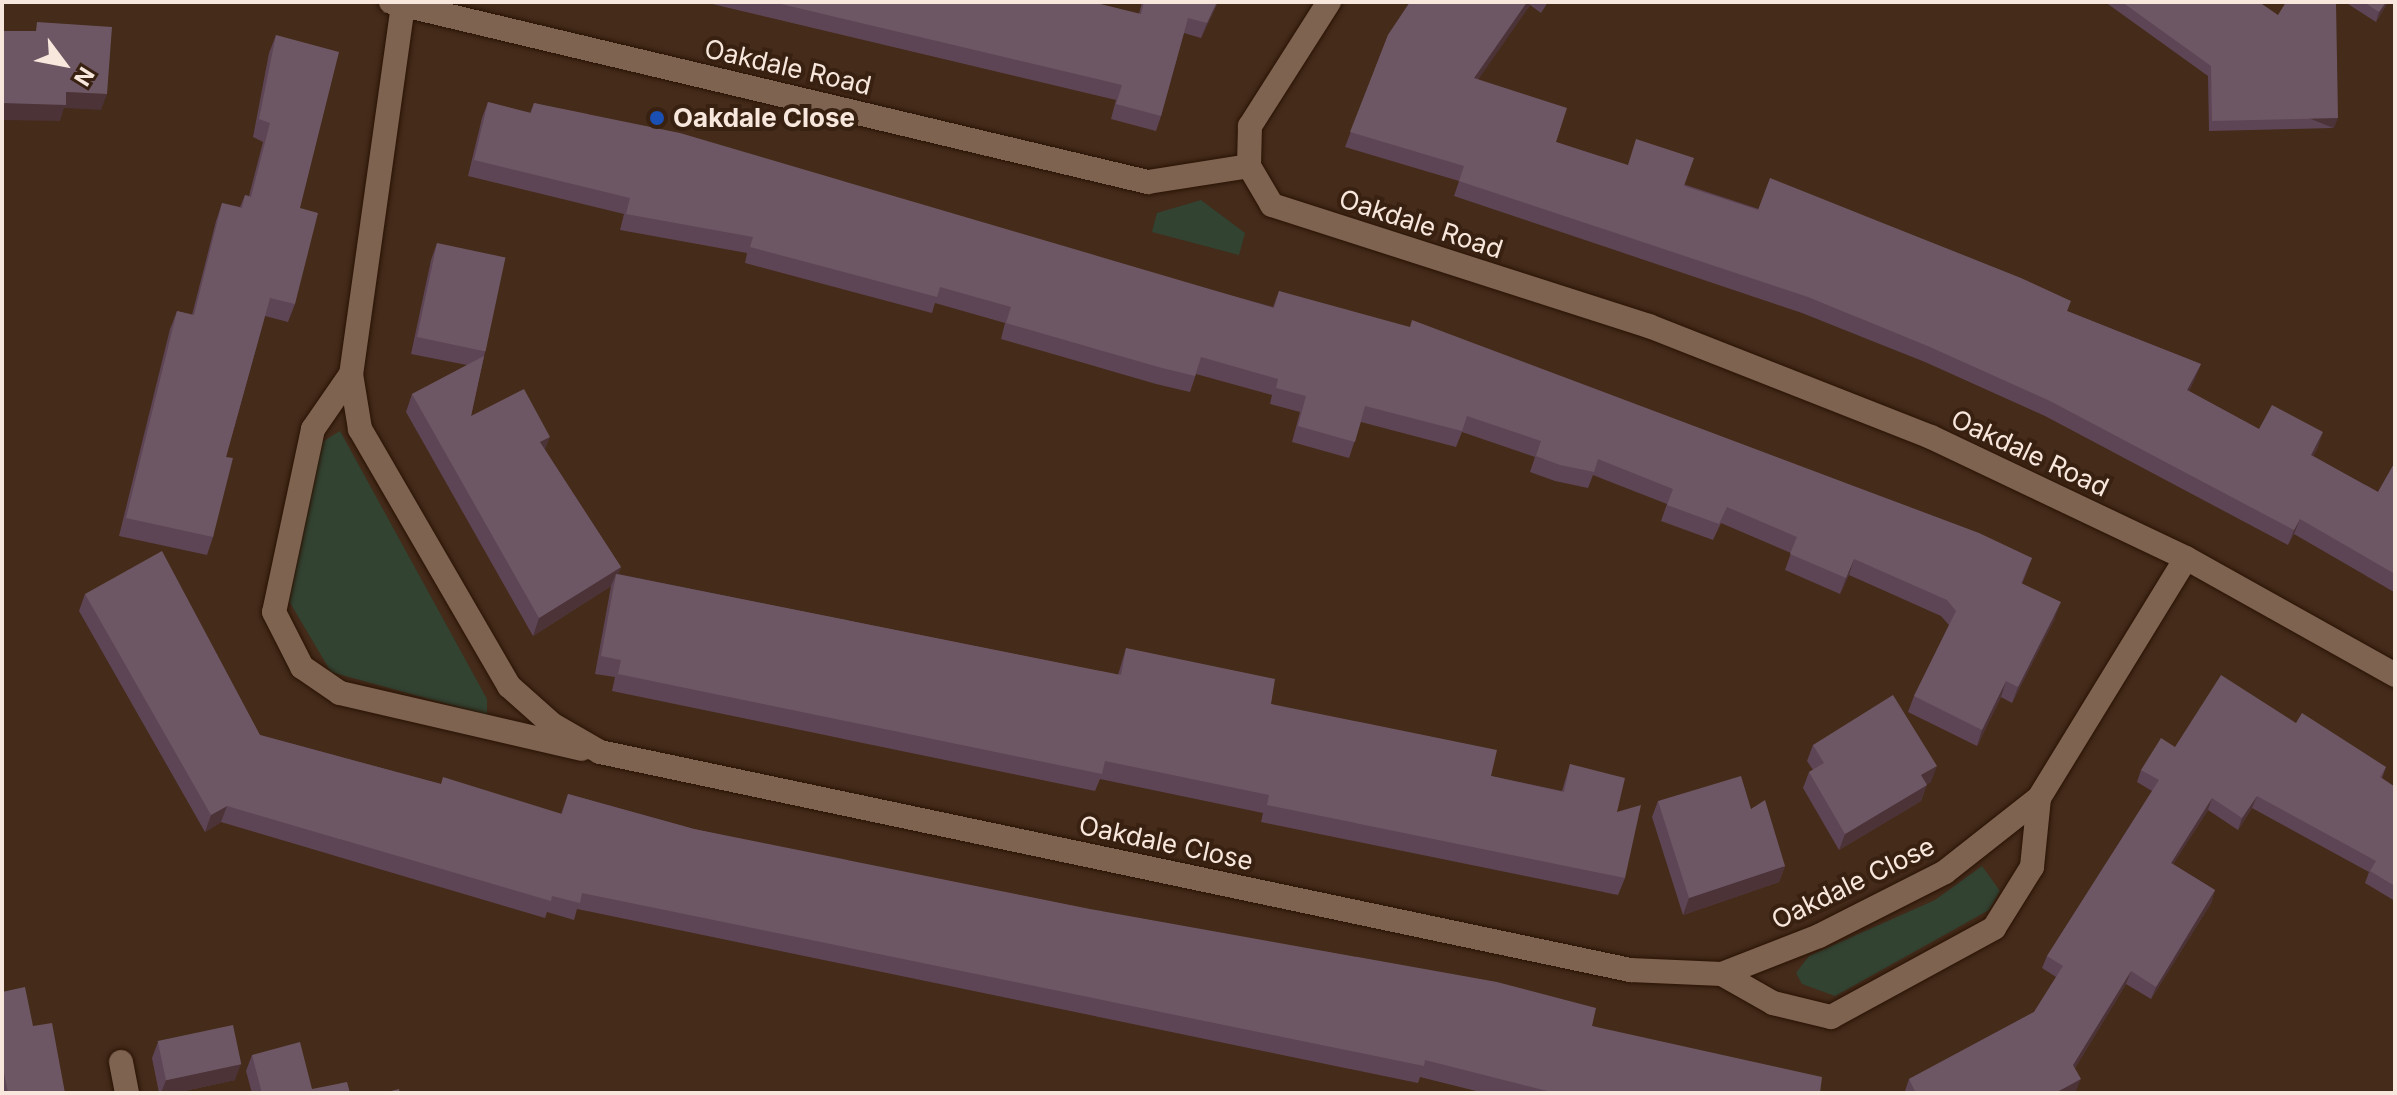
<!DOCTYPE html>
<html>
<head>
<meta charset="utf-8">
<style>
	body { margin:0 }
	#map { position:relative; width:2397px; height:1095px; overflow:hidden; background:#442b1a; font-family:Inter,sans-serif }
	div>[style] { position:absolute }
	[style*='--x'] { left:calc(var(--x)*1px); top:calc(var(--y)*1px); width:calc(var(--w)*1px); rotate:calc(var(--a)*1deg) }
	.green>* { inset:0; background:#324332 }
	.roads { filter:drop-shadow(0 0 2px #291304) drop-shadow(0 0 2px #291304) }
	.lane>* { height:24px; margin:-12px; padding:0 12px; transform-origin:12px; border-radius:12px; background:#7f6351 }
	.street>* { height:24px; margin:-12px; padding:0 12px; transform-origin:12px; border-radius:12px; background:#7f6351 }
	.wall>* { inset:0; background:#5e4555 }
	.shaded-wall>* { inset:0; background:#4c3337; transform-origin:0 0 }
	.building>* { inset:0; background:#6e5764; transform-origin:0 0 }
	.dots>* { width:22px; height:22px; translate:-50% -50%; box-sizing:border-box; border:4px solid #392111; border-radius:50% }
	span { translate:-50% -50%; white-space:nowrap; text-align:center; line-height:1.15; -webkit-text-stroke:8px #392111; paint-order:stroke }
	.street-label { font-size:26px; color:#f8e7dd }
	.poi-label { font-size:26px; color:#f8e7dd; font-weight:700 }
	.left { translate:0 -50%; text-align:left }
	.frame { position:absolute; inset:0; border:4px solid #f8e7dd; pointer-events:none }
	.north { position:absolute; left:24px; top:24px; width:80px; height:80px; -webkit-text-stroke:6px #392111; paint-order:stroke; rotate:122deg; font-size:22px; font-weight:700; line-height:32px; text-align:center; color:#f8e7dd }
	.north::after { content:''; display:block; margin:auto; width:28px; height:36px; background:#f8e7dd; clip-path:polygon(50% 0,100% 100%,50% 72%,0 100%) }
</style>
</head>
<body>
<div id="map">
	<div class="green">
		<div style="clip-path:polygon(1201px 200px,1245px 233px,1239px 255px,1152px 232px,1157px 213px)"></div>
		<div style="clip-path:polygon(340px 431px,487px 699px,487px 715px,331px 672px,289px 601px,322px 442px)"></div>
		<div style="clip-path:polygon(1982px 866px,2000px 891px,1989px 910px,1835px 996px,1802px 984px,1796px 973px,1809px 956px,1935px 900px)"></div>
	</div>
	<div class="roads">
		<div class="lane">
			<div style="--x:121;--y:1062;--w:32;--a:79"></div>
		</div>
		<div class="street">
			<div style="--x:391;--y:2;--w:778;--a:13.38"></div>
			<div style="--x:1148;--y:182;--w:102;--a:-9"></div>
			<div style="--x:403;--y:5;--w:373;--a:98"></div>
			<div style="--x:351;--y:374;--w:56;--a:80.7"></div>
			<div style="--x:360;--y:429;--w:297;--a:59.9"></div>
			<div style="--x:509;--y:686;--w:59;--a:41.6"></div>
			<div style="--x:553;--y:725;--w:54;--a:29.9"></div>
			<div style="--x:600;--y:752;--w:1053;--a:11.95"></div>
			<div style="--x:1630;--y:970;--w:92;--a:2.5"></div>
			<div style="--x:1722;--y:974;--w:104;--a:-21.4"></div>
			<div style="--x:1819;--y:936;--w:141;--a:-26.9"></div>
			<div style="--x:1945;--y:872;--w:120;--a:-38.2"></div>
			<div style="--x:2039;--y:798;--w:281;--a:-58.5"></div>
			<div style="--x:1249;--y:166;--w:45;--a:59.5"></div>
			<div style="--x:1272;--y:205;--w:396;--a:17.8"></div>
			<div style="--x:1649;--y:326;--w:303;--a:21.5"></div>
			<div style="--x:1931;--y:437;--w:282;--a:25.4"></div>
			<div style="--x:2186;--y:558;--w:240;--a:29.2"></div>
			<div style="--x:1249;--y:166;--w:40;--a:-88.6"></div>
			<div style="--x:1250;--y:126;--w:147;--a:-57.5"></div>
			<div style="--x:351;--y:374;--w:67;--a:124.6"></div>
			<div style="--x:313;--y:429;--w:187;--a:102"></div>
			<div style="--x:274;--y:612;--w:62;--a:63"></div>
			<div style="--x:302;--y:667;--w:46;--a:34.4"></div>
			<div style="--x:340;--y:693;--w:248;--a:13"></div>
			<div style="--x:1722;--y:974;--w:59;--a:29.6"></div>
			<div style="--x:1773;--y:1003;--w:60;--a:13.6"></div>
			<div style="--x:1831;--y:1017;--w:186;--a:-28.6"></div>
			<div style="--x:1994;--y:928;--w:72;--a:-58.1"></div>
			<div style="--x:2032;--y:867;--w:69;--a:-84.2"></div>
		</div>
	</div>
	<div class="wall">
		<div style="clip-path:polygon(704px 2px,1092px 2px,1139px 14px,1142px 2px,1218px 2px,1201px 38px,1184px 33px,1161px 116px,1156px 131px,1111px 119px,1116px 100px)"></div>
		<div style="clip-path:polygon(1410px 2px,1548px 2px,1541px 13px,1530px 5px,1478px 79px,1556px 142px,2067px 311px,2201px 364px,2189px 391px,2259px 429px,2318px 447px,2313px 456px,2378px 492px,2395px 462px,2395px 590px,2394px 592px,2294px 534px,2288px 545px,2045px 416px,1925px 362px,1802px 313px,1454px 196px,1459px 181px,1345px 147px,1388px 35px)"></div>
		<div style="clip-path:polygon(2105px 2px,2259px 2px,2334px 128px,2209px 131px,2208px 76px)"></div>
		<div style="clip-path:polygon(2345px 2px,2388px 2px,2376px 22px)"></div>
		<div style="clip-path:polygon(276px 35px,300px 208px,295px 304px,288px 322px,265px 316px,226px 457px,213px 537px,207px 555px,119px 536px,170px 329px,177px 311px,192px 315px,216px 221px,222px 203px,240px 207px,245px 195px,249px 196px,263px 142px,253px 137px,269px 53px)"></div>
		<div style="clip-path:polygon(488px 102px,530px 113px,534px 103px,1273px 307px,1279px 291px,2032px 558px,2022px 584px,2055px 618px,2012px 703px,2001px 697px,1977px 746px,1908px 712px,1914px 696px,1949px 625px,1941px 616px,1849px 575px,1840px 594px,1785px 570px,1791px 553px,1721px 523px,1713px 540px,1661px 521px,1667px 504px,1593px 475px,1588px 488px,1555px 481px,1530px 472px,1535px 457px,1462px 432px,1456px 447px,1361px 422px,1349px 458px,1292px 442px,1300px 412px,1270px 404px,1272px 395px,1196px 374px,1190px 392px,1156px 384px,1001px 339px,1005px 323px,935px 303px,932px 313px,745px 263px,747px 253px,620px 230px,624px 214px,468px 176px,482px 118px)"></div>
		<div style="clip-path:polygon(437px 243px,485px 352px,471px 416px,545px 450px,621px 567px,618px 574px,1118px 675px,1126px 648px,1271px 704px,1491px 776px,1562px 791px,1570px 764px,1617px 812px,1625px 878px,1618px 895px,1261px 822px,1263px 813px,1100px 779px,1095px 791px,612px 691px,615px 677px,595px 674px,611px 586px,533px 636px,406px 412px,412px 394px,467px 365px,411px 354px,431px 260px)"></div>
		<div style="clip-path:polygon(85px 594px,260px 735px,441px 784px,561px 814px,568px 794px,694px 829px,1592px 1026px,1820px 1093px,1484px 1093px,1420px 1077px,1418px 1083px,577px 909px,574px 920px,547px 912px,545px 918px,221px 822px,205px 832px,79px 611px)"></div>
		<div style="clip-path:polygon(2296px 723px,2386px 767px,2382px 778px,2395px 787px,2395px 901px,2365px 883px,2369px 872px,2252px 808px,2238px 830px,2208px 810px,2173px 864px,2215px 890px,2211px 903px,2151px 999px,2126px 984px,2075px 1068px,2076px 1091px,2073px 1093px,1906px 1093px,1905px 1091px,1909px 1079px,2034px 1012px,2056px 977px,2042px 968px,2047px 956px,2152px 791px,2137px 782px,2141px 770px,2175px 747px)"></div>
		<div style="clip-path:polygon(1813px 745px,1931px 782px,1927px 784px,1921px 801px,1839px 850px,1803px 788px,1809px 772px,1813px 770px,1807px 761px)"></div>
		<div style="clip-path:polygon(1658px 801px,1751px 809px,1785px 866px,1779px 882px,1683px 915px,1652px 817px)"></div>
		<div style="clip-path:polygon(2px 992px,33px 1026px,65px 1093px,2px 1093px)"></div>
		<div style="clip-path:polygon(158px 1042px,235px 1080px,175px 1093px,159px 1093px,152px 1058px)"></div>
		<div style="clip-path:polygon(252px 1055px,312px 1089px,350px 1093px,252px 1093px,246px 1071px)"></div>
	</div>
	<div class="shaded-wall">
		<div style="clip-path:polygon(1217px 2px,1218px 2px,1201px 38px,1207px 23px)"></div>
		<div style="clip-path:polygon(1527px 2px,1531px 2px,1530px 5px,1469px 93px,1474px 78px)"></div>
		<div style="clip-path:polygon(2386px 2px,2388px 2px,2376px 22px,2379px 12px)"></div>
		<div style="clip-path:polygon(66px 92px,107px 94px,101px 110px,64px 108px,60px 121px,2px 120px,2px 103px)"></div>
		<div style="left:2338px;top:118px;width:11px;height:126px;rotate:112deg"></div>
		<div style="clip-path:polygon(2201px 364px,2195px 379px,2182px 405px,2187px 390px)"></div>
		<div style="clip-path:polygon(2323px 432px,2318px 447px,2305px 470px,2311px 455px)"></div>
		<div style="clip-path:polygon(550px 437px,543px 455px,540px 442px)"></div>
		<div style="clip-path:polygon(2300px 519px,2294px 534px,2288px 545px,2294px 530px)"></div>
		<div style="clip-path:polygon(1854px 559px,1849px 575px,1840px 594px,1846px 578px)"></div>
		<div style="clip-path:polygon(621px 567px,614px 584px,616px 574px,611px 586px,533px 636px,539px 618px)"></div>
		<div style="clip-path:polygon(2061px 602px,2055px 618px,2012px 703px,2018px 687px)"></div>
		<div style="clip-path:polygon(2006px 681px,2001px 697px,1977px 746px,1982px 730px)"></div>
		<div style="clip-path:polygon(1937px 766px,1931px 782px,1915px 791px,1921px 775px)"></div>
		<div style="clip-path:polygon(1927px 785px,1921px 801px,1839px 850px,1845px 834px)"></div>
		<div style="clip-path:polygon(2257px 796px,2252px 808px,2238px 830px,2242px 818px)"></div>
		<div style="clip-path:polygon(2212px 798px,2208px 810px,2166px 875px,2171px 863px)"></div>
		<div style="clip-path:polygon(227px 806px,221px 822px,205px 832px,211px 815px)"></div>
		<div style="clip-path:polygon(1785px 866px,1779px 882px,1683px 915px,1689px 898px)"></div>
		<div style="clip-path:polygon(2215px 890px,2211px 903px,2151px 999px,2156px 987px)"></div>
		<div style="clip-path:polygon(2131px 971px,2126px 984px,2069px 1078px,2073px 1065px)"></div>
		<div style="clip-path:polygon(241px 1064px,235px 1080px,175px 1093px,161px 1093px,166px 1080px)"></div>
		<div style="clip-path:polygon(2081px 1079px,2076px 1091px,2073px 1093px,2055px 1093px)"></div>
	</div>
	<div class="building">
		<div style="clip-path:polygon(773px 2px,1092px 2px,1141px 14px,1144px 2px,1217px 2px,1207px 23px,1188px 18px,1161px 116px,1116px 104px,1122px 85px)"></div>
		<div style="clip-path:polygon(1410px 2px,1527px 2px,1474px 78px,1567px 108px,1556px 142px,1628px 165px,1636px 139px,1694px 158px,1684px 186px,1758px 210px,1770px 178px,2021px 278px,2071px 301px,2067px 311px,2201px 364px,2187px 390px,2259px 429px,2272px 405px,2323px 432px,2311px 455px,2378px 492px,2395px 462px,2395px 574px,2300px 519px,2294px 530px,2050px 401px,1930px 347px,1808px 297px,1459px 181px,1464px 166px,1350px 132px,1388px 35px)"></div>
		<div style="clip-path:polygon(2122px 2px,2259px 2px,2278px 15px,2286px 2px,2336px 2px,2338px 118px,2212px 121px,2211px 66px)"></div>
		<div style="clip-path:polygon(2364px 2px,2386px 2px,2379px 12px)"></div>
		<div style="clip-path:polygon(37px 22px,112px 27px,107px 94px,66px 92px,66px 105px,2px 103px,2px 31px,36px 31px)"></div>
		<div style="clip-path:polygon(276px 35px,339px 52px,300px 208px,318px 213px,295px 304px,270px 298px,226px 457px,233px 458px,213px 537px,126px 518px,177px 311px,194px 315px,222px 203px,242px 208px,245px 195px,251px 197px,270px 123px,259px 119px)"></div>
		<div style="clip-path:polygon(488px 102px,531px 113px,534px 103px,680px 133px,1274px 308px,1279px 291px,1410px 327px,1412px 320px,1979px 533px,2032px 558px,2021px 583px,2061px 602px,2018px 687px,2006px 681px,1982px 730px,1914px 696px,1956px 611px,1947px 600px,1854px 559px,1846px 578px,1790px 554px,1797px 537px,1727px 507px,1719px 524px,1667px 505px,1673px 489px,1598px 459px,1594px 472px,1560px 465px,1536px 456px,1541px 441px,1467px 416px,1462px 431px,1365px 406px,1355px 442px,1298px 426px,1306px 396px,1276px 388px,1278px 379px,1201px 357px,1195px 376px,1162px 368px,1006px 323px,1011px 307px,940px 287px,937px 297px,750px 247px,753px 237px,626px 214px,630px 198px,474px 160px)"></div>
		<div style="left:437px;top:243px;width:70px;height:96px;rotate:12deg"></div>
		<div style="clip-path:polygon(484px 356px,471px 416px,524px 389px,550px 437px,540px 442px,621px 567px,539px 618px,412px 394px)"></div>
		<div style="clip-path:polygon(162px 551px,260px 735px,441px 784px,443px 777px,562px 814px,568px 794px,694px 829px,1090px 909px,1497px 982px,1596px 1008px,1592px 1026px,1822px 1077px,1820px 1093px,1555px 1093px,1425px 1060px,1424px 1066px,582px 893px,580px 903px,552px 896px,551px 901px,227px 806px,211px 815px,85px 594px)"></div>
		<div style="clip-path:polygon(616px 574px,1121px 675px,1126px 648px,1275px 679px,1271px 704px,1497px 750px,1491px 776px,1564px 792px,1570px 764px,1625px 778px,1617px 812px,1641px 805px,1625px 878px,1267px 805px,1269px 795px,1105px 761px,1102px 774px,618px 674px,621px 660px,601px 656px)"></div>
		<div style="clip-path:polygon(2221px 675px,2296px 723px,2302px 713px,2386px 767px,2380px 777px,2395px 787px,2395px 886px,2370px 871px,2376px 861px,2257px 796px,2242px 818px,2212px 798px,2171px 863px,2215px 890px,2156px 987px,2131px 971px,2073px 1065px,2081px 1079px,2055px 1093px,1916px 1093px,1909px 1079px,2034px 1012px,2063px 966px,2047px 956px,2159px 780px,2141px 770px,2161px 738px,2175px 747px)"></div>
		<div style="clip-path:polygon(1893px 695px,1937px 766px,1921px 775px,1927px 785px,1845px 834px,1809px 772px,1824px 763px,1813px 745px)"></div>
		<div style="clip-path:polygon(1741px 776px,1751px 809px,1765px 800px,1785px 866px,1689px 898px,1658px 801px)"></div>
		<div style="clip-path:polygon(25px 987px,33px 1026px,52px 1023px,65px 1093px,8px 1093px,2px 1062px,2px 992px)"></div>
		<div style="left:233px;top:1025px;width:40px;height:77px;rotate:78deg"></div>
		<div style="clip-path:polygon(300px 1042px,312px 1089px,347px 1082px,350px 1093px,262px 1093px,252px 1055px)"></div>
		<div style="clip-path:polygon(399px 1089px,400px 1093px,383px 1093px)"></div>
	</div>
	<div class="dots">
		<div style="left:657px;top:118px;background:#1a4fb4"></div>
	</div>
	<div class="street-label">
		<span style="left:788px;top:67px;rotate:13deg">Oakdale Road</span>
		<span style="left:1421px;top:224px;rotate:18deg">Oakdale Road</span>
		<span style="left:2030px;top:453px;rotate:25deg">Oakdale Road</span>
		<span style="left:1166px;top:843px;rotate:12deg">Oakdale Close</span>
		<span style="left:1853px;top:883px;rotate:-26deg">Oakdale Close</span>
	</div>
	<div class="poi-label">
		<span class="left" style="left:673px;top:118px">Oakdale Close</span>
	</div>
	<div class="frame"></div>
	<div class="north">N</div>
</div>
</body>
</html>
